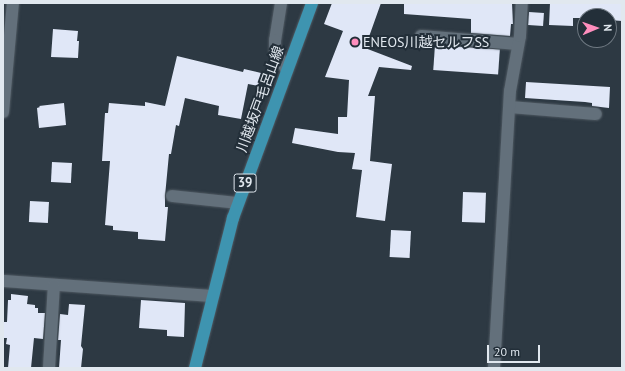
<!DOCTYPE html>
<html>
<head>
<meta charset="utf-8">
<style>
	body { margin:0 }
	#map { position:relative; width:625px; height:371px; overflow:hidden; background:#2d3943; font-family:"PT Sans","Noto Sans JP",sans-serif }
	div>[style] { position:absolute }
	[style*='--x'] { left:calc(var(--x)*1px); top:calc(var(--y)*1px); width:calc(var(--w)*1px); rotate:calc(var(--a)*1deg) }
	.building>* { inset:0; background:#e0e7f7; transform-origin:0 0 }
	.roads { filter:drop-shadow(0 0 1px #4e5861) drop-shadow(0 0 1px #4e5861) }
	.minor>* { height:12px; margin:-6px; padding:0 6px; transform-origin:6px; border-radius:6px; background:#63707b }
	.major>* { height:12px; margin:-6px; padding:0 6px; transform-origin:6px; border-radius:6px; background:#3e94b0 }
	.dots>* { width:11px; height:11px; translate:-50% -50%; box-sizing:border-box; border:2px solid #232f39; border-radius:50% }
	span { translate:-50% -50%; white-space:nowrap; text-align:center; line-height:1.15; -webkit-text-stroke:4px #232f39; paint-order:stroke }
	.shield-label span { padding:1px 3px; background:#232f39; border:1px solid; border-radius:3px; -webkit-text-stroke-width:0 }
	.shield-label { font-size:13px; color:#e1e8ef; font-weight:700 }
	.poi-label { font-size:14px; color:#e1e8ef }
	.left { translate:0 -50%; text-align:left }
	.street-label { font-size:14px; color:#e1e8ef }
	.frame { position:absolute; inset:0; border:4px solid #e1e8ef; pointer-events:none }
	.north { position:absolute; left:577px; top:8px; width:40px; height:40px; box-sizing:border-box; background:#232f39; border:1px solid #6f7982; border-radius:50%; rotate:88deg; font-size:11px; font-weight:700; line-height:16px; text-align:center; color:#e1e8ef }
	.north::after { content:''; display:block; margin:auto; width:14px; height:18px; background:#fe8ebd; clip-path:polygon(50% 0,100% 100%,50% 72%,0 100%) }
	.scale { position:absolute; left:487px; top:345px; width:53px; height:18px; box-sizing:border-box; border:2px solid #e1e8ef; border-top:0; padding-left:5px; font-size:12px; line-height:14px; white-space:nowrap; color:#e1e8ef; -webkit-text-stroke:3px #232f39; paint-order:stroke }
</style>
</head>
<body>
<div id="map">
	<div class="building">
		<div style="clip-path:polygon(332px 3px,381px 3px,365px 48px,412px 66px,411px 70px,379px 67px,368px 96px,375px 96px,370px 161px,392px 164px,385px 221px,356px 217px,362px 170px,352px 169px,355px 153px,338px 152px,292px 143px,295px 128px,338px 134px,338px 117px,347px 117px,349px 80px,325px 77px,343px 31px,324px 24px)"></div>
		<div style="clip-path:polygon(404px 3px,512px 3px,513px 24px,511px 24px,510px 36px,471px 33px,471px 19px,404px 14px)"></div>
		<div style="clip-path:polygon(550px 3px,622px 3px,622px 21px,609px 20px,609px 16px,585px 16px,585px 18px,573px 18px,573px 26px,549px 25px)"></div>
		<div style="left:529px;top:12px;width:15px;height:13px;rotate:4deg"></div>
		<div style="clip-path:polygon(53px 29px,78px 31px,77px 41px,79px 41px,78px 58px,51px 57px)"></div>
		<div style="left:435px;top:45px;width:65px;height:25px;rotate:4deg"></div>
		<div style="clip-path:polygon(177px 56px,243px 72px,244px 69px,261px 73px,258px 86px,248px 84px,241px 119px,218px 115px,219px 106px,185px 98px,179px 126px,176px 125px,171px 154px,169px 154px,165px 196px,165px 207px,168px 207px,165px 241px,138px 239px,138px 232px,113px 230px,113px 226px,105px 225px,110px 161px,102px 161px,105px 113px,108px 113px,109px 103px,145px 106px,145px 102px,165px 106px)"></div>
		<div style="clip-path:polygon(526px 82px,610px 87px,609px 108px,592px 106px,592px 103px,585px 102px,525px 98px)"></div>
		<div style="clip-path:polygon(64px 103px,66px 125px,39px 128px,37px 108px,40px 107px,39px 106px)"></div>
		<div style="left:52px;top:162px;width:20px;height:20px;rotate:3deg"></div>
		<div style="left:463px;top:192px;width:23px;height:30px;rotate:2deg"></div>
		<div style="left:30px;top:201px;width:19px;height:21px;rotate:3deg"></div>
		<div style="left:391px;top:230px;width:20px;height:27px;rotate:3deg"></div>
		<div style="clip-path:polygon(11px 294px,28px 296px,27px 304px,35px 305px,35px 308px,38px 308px,38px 313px,45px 313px,43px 339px,34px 338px,31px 368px,8px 368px,10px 345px,6px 344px,7px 338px,3px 338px,3px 322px,7px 322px,8px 300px,11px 300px)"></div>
		<div style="clip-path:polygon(141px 300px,185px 303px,184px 337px,167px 336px,167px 330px,139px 328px)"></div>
		<div style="clip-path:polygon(69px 304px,85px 305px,81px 346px,83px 349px,81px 368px,59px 368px,61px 340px,58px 340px,60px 314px,68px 315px)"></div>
	</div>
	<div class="roads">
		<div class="minor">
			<div style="--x:281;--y:3;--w:37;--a:99"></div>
			<div style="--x:275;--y:40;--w:10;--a:90"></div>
			<div style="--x:275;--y:50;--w:22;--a:60"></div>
			<div style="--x:421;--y:36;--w:97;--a:4.7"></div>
			<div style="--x:510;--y:107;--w:86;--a:4.7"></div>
			<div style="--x:3;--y:112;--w:109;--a:-84.8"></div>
			<div style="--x:172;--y:196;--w:66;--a:6.1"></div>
			<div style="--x:3;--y:281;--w:210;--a:4.1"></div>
			<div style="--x:49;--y:368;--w:83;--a:-86.6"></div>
			<div style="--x:494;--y:368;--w:277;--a:-86.7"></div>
			<div style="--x:510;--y:91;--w:56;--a:-79.7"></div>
			<div style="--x:520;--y:36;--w:33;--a:-87"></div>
		</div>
		<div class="major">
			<div style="--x:195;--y:368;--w:155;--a:-75.8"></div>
			<div style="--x:233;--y:218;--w:229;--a:-69.8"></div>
		</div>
	</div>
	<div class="dots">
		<div style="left:355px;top:42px;background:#fe8ebd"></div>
	</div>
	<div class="shield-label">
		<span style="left:245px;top:183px">39</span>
	</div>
	<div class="poi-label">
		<span class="left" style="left:363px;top:42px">ENEOS川越セルフSS</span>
	</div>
	<div class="street-label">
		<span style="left:260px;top:99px;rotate:-70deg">川越坂戸毛呂山線</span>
	</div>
	<div class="frame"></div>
	<div class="north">N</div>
	<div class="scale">20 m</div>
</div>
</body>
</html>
